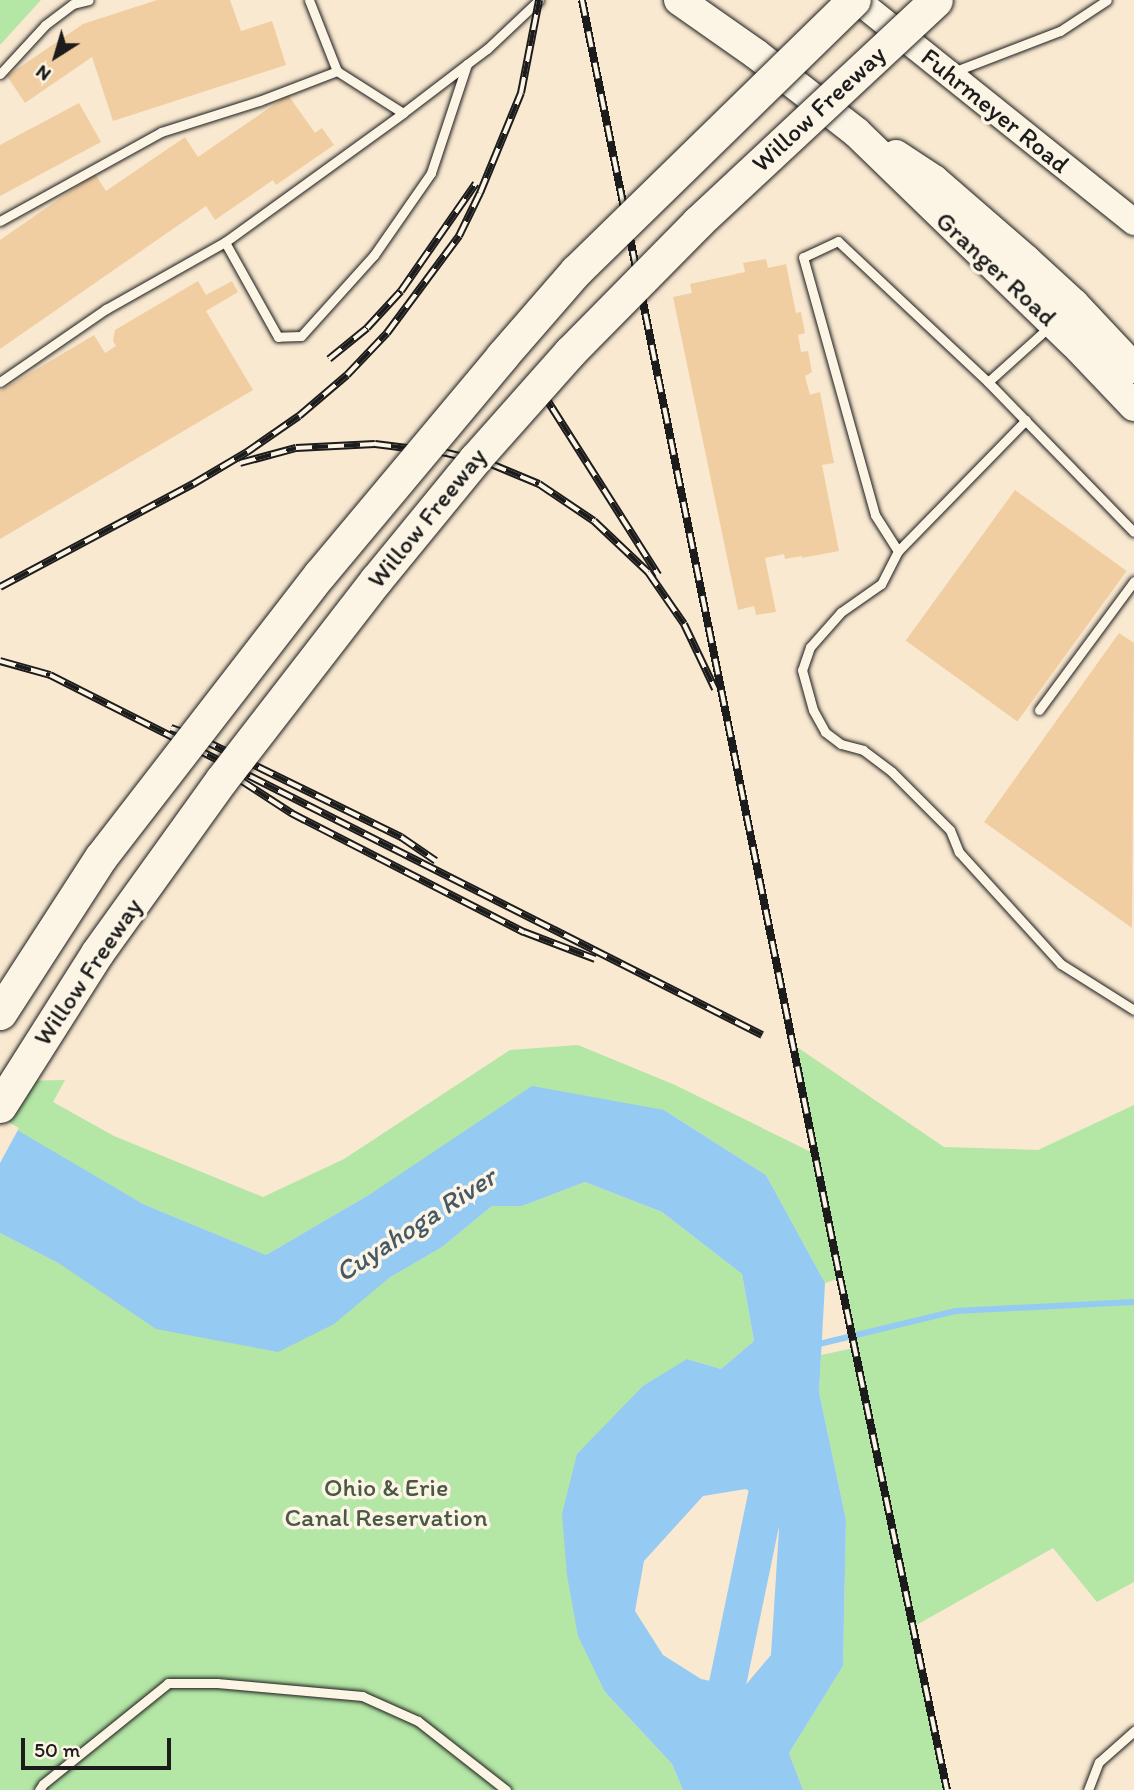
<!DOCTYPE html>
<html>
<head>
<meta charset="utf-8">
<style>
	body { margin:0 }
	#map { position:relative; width:1134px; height:1790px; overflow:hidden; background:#f9e9d1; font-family:Itim,sans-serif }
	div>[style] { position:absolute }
	.green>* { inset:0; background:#b4e6a6 }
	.water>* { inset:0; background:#95caf3 }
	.pier>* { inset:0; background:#f9e9d1 }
	.stream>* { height:6px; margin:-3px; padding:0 3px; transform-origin:3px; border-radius:3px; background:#95caf3 }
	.river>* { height:37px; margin:-18.5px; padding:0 18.5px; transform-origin:18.5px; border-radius:18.5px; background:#95caf3 }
	.building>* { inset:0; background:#f1cea2; transform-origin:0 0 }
	.roads { filter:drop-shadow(0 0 2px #1c1c1c) drop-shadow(0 0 2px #1c1c1c) }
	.lane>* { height:9px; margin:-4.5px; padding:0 4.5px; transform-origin:4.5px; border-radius:4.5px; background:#fcf5e5 }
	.secondary>* { height:26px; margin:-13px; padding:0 13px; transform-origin:13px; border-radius:13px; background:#fcf5e5 }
	.primary>* { height:30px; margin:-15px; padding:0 15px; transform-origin:15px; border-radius:15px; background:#fcf5e5 }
	.rail>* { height:8px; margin-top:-4px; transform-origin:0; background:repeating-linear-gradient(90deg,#fcf5e5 0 16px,#1c1c1c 0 32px); box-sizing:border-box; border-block:2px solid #1c1c1c }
	.bridges { filter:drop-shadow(0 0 2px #1c1c1c) drop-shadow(0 0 2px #1c1c1c) }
	.highway-bridge>* { height:33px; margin:-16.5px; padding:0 16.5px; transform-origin:16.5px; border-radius:16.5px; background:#fcf5e5 }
	span { translate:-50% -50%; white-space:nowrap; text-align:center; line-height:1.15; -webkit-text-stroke:7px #fcf5e5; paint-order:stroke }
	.street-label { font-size:26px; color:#1c1c1c }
	.park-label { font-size:26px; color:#4a5945 }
	.water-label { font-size:28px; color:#465967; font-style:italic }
	.north { position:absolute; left:21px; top:21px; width:70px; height:70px; -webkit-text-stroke:5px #fcf5e5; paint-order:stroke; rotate:217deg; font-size:19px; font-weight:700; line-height:28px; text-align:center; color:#1c1c1c }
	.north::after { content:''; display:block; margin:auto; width:24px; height:32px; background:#1c1c1c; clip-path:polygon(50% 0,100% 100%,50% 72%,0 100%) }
	.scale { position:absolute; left:21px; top:1738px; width:150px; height:32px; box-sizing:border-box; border:4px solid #1c1c1c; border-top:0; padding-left:9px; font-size:21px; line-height:24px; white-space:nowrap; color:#1c1c1c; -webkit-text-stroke:5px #fcf5e5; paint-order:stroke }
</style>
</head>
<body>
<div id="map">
	<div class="green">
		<div style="clip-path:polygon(0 0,41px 0,0 45px)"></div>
		<div style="clip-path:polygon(578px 1045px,675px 1085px,815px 1154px,794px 1045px,944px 1147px,1038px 1150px,1134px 1105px,1134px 1582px,1097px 1602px,1053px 1548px,913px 1627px,950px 1790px,803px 1790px,789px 1753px,843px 1666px,846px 1520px,819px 1392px,821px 1355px,854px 1348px,840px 1278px,825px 1283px,766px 1175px,664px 1110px,372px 1193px,266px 1255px,143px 1204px,31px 1140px,0 1193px,0 1072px,17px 1081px,65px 1080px,53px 1102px,114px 1136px,263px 1197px,344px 1159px,510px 1050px)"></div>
		<div style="clip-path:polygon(585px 1182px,662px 1212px,742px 1274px,754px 1341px,721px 1369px,687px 1359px,605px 1692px,672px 1764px,683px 1790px,0 1790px,0 1233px,60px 1264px,389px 1278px,442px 1247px,492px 1206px,522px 1206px)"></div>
	</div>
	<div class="water">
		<div style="clip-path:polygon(evenodd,532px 1086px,664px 1110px,766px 1175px,825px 1283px,819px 1392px,846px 1520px,843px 1666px,789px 1753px,803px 1790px,683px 1790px,672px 1764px,605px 1692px,578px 1636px,567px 1575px,562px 1514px,577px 1454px,643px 1386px,687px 1359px,721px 1369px,754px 1341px,742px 1274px,662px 1212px,585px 1182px,522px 1206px,492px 1206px,442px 1247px,389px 1278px,334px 1324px,278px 1352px,156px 1329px,60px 1264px,0 1233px,0 1120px,143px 1204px,266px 1255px,372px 1193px,532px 1086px,746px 1489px,769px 1505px,779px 1529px,771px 1655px,743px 1688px,701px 1679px,663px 1655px,635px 1611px,644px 1561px,703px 1496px,746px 1489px)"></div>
	</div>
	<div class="pier">
		<div style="clip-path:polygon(0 1117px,19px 1128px,0 1163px)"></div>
	</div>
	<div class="stream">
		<div style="left:815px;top:1345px;width:145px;rotate:-13.6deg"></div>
		<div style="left:956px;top:1311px;width:178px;rotate:-2.9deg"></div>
	</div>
	<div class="river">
		<div style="left:747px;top:1790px;width:74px;rotate:-112.4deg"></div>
		<div style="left:719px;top:1722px;width:276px;rotate:-78.3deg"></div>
	</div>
	<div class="building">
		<div style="clip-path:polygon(157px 0,230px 0,241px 31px,272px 21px,286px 65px,113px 121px,92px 57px,25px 103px,7px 76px,83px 24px)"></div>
		<div style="clip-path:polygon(288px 95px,315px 133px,322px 128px,334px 145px,276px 185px,273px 180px,215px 220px,206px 206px,0 349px,0 240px,95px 174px,106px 191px,185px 137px,198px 157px)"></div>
		<div style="clip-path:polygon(79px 103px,101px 142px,0 196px,0 145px)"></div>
		<div style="clip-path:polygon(766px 259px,768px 268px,786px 264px,796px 313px,801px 312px,805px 333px,798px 335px,801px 352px,808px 351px,812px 372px,805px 376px,810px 395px,820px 392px,834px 463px,822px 465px,839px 551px,802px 558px,802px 556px,785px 559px,784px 554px,765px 558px,776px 612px,756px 615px,754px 606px,738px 610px,673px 297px,692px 293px,690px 284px,745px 272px,743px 263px)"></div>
		<div style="clip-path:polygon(198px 281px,206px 295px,232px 281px,238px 292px,206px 311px,253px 390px,0 539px,0 391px,94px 335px,105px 353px,116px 346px,113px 341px,115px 330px)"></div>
		<div style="left:1015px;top:490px;width:138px;height:186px;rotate:36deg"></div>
		<div style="clip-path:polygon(1119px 633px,1134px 643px,1132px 928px,984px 822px)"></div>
	</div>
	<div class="roads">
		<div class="lane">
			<div style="left:309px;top:0;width:76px;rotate:68.5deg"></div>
			<div style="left:467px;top:64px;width:115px;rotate:108.3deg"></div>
			<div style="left:431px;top:173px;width:100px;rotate:124.8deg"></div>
			<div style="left:374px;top:255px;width:109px;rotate:132deg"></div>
			<div style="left:301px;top:336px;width:23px;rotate:178deg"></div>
			<div style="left:278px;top:337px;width:109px;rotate:-119.2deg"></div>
			<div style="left:225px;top:242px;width:220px;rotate:-35.9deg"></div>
			<div style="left:403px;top:113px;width:81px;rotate:-37.4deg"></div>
			<div style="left:467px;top:64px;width:25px;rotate:-37deg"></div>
			<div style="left:487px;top:49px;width:71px;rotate:-43.3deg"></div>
			<div style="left:953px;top:72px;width:115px;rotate:-21deg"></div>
			<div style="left:1060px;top:31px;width:56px;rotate:-33.4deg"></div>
			<div style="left:0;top:74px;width:67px;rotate:-47.4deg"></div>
			<div style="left:45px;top:25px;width:35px;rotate:-37deg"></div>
			<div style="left:73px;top:4px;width:16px;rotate:-14deg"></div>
			<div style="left:0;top:221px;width:184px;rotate:-28.9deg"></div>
			<div style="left:161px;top:132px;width:103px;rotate:-17.6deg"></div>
			<div style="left:259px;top:101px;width:84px;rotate:-21deg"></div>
			<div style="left:337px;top:71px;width:78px;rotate:32.5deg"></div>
			<div style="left:1049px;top:327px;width:82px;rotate:138deg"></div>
			<div style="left:988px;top:382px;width:209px;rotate:45.8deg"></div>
			<div style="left:0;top:382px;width:129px;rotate:-34.6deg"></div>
			<div style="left:106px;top:309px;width:137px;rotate:-29.4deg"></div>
			<div style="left:988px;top:382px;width:206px;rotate:-136.8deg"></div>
			<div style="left:838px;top:241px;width:38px;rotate:155deg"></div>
			<div style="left:803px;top:257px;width:268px;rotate:74.4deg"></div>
			<div style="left:875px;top:515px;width:43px;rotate:57.4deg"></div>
			<div style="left:898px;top:551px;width:183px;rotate:-45.7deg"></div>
			<div style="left:898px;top:551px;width:37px;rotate:117deg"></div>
			<div style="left:881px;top:584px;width:49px;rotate:145deg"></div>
			<div style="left:841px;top:612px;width:47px;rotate:131.5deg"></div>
			<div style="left:810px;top:647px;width:24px;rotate:109deg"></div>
			<div style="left:802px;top:670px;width:41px;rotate:74.6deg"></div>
			<div style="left:813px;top:710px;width:25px;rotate:61deg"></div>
			<div style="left:825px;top:732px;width:20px;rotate:37deg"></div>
			<div style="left:841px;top:744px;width:23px;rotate:15deg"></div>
			<div style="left:863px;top:750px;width:36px;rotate:37deg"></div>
			<div style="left:892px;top:772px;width:82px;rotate:45deg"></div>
			<div style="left:950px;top:830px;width:24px;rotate:68deg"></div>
			<div style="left:959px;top:852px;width:151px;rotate:47.7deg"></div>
			<div style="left:1061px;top:964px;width:86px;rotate:32.2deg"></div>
			<div style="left:1039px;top:710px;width:160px;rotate:-53.6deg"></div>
			<div style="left:39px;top:1790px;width:7px;rotate:-56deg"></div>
			<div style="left:43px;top:1784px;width:161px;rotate:-38.9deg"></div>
			<div style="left:168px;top:1683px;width:49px"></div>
			<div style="left:217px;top:1683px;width:146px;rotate:5.1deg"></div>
			<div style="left:362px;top:1696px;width:61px;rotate:24.1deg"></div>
			<div style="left:418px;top:1721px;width:112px;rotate:38.1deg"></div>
			<div style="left:1088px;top:1790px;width:30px;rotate:-69deg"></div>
			<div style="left:1099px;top:1762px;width:47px;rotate:-41.5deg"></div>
		</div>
		<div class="secondary">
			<div style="left:857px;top:0;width:355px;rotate:38.7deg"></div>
		</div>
		<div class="primary">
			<div style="left:679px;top:0;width:94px;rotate:35deg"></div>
			<div style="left:756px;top:54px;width:127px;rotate:38deg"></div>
			<div style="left:856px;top:132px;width:303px;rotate:44.1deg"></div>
			<div style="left:1074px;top:343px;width:87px;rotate:46.4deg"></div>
			<div style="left:896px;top:155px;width:45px;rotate:33.3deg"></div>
			<div style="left:934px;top:180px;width:121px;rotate:41deg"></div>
			<div style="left:1025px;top:259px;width:67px;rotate:42.6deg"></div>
			<div style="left:1074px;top:304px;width:88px;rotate:46.8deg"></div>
		</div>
	</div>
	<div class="rail">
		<div style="left:582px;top:0;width:1304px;rotate:78.59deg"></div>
		<div style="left:840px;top:1278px;width:523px;rotate:78.2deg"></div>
		<div style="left:329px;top:359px;width:49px;rotate:-39.2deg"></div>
		<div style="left:367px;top:328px;width:50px;rotate:-47.4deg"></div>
		<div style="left:401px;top:291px;width:131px;rotate:-55.2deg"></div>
		<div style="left:535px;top:381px;width:230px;rotate:57.6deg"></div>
		<div style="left:240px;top:463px;width:58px;rotate:-15deg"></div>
		<div style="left:296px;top:448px;width:79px;rotate:-2.9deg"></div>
		<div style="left:375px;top:444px;width:73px;rotate:7.1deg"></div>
		<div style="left:447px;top:453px;width:45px;rotate:14deg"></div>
		<div style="left:491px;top:464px;width:52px;rotate:22.6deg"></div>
		<div style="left:539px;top:484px;width:66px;rotate:33.9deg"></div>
		<div style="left:594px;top:521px;width:74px;rotate:43.4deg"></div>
		<div style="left:648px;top:572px;width:63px;rotate:55.3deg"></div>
		<div style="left:684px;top:624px;width:72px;rotate:64.5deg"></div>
		<div style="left:0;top:587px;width:219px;rotate:-28.1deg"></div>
		<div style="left:193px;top:484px;width:63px;rotate:-30.7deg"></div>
		<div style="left:247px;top:452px;width:63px;rotate:-34.7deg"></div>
		<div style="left:299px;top:416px;width:63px;rotate:-40.5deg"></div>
		<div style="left:347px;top:375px;width:58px;rotate:-46.4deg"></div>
		<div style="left:387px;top:333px;width:121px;rotate:-53.4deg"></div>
		<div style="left:459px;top:236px;width:48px;rotate:-64deg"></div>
		<div style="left:480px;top:193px;width:108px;rotate:-67.7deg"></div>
		<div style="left:521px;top:93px;width:95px;rotate:-79deg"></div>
		<div style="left:0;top:661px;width:52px;rotate:15.6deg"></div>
		<div style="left:50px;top:675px;width:798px;rotate:26.82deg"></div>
		<div style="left:171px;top:728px;width:32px;rotate:20deg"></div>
		<div style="left:201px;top:739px;width:223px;rotate:26.1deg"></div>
		<div style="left:401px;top:837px;width:42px;rotate:34.4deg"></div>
		<div style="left:242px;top:781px;width:59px;rotate:33.1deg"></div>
		<div style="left:291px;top:813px;width:262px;rotate:27.1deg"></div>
		<div style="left:524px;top:932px;width:76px;rotate:20.8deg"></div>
	</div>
	<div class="bridges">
		<div class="highway-bridge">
			<div style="left:0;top:1013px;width:186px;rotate:-57.1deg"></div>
			<div style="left:101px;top:857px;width:358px;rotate:-52.3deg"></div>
			<div style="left:320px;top:574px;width:284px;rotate:-50.1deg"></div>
			<div style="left:502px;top:356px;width:113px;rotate:-49deg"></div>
			<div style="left:576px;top:271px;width:388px;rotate:-44.3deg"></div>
			<div style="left:0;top:1106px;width:181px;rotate:-57.6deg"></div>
			<div style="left:97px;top:953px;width:214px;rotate:-54.3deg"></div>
			<div style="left:222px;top:779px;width:252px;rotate:-52.3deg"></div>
			<div style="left:376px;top:580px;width:156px;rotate:-50.7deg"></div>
			<div style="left:475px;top:459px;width:143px;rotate:-48.4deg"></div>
			<div style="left:570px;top:352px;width:182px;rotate:-45.4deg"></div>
			<div style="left:698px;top:222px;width:325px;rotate:-43deg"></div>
		</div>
	</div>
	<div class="street-label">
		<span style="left:819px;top:109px;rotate:-43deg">Willow Freeway</span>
		<span style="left:995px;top:111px;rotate:39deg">Fuhrmeyer Road</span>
		<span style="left:996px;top:269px;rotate:43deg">Granger Road</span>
		<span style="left:427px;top:518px;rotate:-51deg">Willow Freeway</span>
		<span style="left:88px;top:972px;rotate:-56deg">Willow Freeway</span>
	</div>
	<div class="park-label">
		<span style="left:386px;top:1503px">Ohio &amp; Erie<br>Canal Reservation</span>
	</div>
	<div class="water-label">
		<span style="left:415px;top:1224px;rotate:-33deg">Cuyahoga River</span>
	</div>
	<div class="north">N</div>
	<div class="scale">50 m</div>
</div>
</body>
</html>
